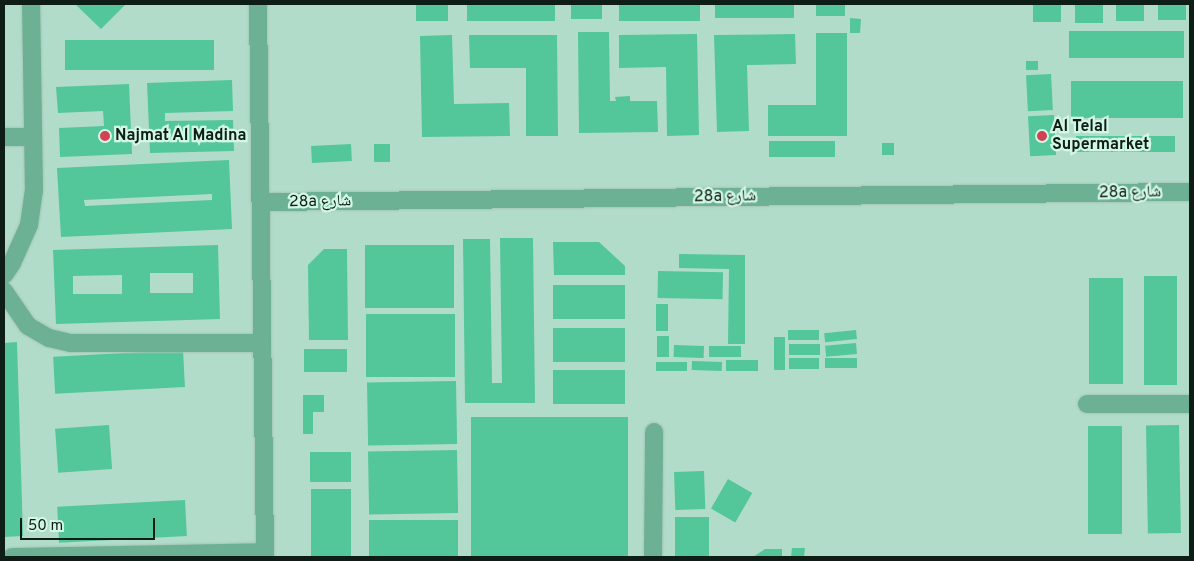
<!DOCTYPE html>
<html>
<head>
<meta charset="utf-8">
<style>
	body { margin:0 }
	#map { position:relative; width:1194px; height:561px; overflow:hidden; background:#c5e9d8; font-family:Overpass,"Noto Naskh Arabic",sans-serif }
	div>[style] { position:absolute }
	.built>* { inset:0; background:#b1dcc9; transform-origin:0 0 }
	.building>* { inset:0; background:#53c69a; transform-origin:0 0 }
	.roads { filter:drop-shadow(0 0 1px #a4c4b5) drop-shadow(0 0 1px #a4c4b5) }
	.minor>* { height:18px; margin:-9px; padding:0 9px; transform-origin:9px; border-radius:9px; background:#6cb193 }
	.dots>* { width:14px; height:14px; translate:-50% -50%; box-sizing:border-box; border:2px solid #d2f7e5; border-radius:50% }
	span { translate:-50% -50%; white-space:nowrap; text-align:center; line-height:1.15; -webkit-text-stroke:4.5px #d2f7e5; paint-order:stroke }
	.poi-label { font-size:16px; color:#0f1d17; font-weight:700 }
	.left { translate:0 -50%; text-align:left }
	.street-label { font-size:16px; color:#0f1d17 }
	.frame { position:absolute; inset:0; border:5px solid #0f1d17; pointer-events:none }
	.scale { position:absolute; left:20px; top:518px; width:135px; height:22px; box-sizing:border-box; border:2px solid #0f1d17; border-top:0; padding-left:6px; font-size:15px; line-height:18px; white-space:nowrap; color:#0f1d17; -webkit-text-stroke:4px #d2f7e5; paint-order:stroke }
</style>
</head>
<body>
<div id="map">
	<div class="built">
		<div style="left:4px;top:4px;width:1186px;height:553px"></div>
	</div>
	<div class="building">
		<div style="clip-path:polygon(75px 4px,126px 4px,101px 29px)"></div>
		<div style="left:416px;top:4px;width:32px;height:17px"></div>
		<div style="left:467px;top:4px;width:88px;height:17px"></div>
		<div style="left:571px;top:4px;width:31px;height:15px"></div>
		<div style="left:619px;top:4px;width:81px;height:17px"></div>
		<div style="left:715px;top:4px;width:79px;height:14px"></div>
		<div style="left:816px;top:4px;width:29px;height:12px"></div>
		<div style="left:1033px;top:4px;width:28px;height:18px"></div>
		<div style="left:1075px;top:4px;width:28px;height:19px"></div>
		<div style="left:1116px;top:4px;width:28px;height:17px"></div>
		<div style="left:1158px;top:4px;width:28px;height:16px"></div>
		<div style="clip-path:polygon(850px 18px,861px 19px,860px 33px,850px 33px)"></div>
		<div style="left:1184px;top:31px;width:27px;height:115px;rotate:90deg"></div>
		<div style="clip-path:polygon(578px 32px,609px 32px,610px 101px,616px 101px,615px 97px,630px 96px,630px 101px,657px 101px,658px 132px,579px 133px)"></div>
		<div style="clip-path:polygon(816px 33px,847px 33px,847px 136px,768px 136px,768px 105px,816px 105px)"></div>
		<div style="clip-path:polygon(697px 34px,699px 135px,667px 136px,666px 67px,619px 68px,619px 35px)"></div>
		<div style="clip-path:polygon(795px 34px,796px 64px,747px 65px,749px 131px,717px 132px,714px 35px)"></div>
		<div style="clip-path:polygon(452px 35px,454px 104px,509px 103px,510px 136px,422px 137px,420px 36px)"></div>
		<div style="clip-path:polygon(469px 35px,557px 35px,558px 136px,526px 136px,526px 68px,470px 68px)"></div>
		<div style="left:65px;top:40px;width:149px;height:30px"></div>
		<div style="left:1026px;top:61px;width:12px;height:9px"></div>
		<div style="left:1051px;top:74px;width:36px;height:25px;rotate:87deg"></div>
		<div style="clip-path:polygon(232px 80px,233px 111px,165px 113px,165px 121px,233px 120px,234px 151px,150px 153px,147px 83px)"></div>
		<div style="left:1183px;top:81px;width:37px;height:112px;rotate:90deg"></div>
		<div style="clip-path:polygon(129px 84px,132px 154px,60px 157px,59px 128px,104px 126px,103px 111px,58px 113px,56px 87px)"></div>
		<div style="left:1054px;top:115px;width:40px;height:26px;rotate:87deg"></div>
		<div style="left:1175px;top:136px;width:16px;height:99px;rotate:90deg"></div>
		<div style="left:769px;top:141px;width:66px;height:16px"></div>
		<div style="left:882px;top:143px;width:12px;height:12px"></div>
		<div style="left:351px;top:144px;width:17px;height:40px;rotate:87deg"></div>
		<div style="left:374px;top:144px;width:16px;height:18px"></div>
		<div style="clip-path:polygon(evenodd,229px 160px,232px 229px,61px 237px,57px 168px,229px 160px,212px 194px,212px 200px,85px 206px,84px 200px,212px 194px)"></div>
		<div style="clip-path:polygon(500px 238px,533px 238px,535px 403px,465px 403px,463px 239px,490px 239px,492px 383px,502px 383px)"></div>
		<div style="clip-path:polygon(553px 242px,599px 242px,625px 266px,625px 275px,554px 275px)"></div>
		<div style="clip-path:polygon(evenodd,218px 245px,220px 319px,56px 324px,53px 250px,218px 245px,150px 273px,193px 273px,193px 293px,150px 293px,150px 273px,218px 245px,122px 275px,122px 294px,73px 294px,73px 276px,122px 275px)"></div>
		<div style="left:365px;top:245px;width:89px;height:63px"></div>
		<div style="clip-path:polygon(324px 249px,347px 249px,348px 340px,309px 340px,308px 265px)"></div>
		<div style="clip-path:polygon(679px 254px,745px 255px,745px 344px,728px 344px,729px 269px,679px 268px)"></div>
		<div style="left:658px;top:271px;width:65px;height:27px;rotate:1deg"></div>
		<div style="left:1144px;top:276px;width:33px;height:109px"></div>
		<div style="left:1089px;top:278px;width:34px;height:106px"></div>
		<div style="left:553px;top:285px;width:72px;height:34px"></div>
		<div style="left:656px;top:304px;width:12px;height:27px"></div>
		<div style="left:366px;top:314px;width:89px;height:63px"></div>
		<div style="left:553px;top:328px;width:72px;height:34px"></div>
		<div style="left:819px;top:330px;width:10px;height:31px;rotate:90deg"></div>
		<div style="left:856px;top:330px;width:9px;height:32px;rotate:84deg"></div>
		<div style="left:657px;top:336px;width:12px;height:21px"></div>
		<div style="left:774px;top:337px;width:11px;height:33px"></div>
		<div style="clip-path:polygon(17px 342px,23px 536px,4px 537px,4px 343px)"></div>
		<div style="left:856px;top:343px;width:11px;height:31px;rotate:85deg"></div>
		<div style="left:820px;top:344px;width:11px;height:31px;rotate:90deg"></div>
		<div style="left:674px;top:345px;width:30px;height:12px;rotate:2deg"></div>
		<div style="left:741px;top:346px;width:11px;height:32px;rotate:90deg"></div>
		<div style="left:304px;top:349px;width:43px;height:23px"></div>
		<div style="left:183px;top:350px;width:37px;height:130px;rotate:87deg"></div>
		<div style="left:819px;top:358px;width:11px;height:30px;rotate:90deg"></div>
		<div style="left:857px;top:358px;width:10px;height:32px;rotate:90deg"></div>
		<div style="left:726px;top:360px;width:32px;height:11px"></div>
		<div style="left:692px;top:361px;width:30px;height:9px;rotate:2deg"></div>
		<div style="left:656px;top:362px;width:31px;height:9px"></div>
		<div style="left:625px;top:370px;width:34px;height:72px;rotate:90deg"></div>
		<div style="left:456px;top:381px;width:63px;height:89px;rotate:89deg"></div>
		<div style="clip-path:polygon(303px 395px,324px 395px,324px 412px,313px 412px,313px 434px,303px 434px)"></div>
		<div style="left:471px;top:417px;width:157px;height:140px"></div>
		<div style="left:109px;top:425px;width:44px;height:54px;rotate:86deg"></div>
		<div style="left:1179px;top:425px;width:108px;height:33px;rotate:89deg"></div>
		<div style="left:1088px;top:426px;width:34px;height:108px"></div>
		<div style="left:457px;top:450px;width:63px;height:89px;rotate:89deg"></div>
		<div style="left:310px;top:452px;width:41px;height:30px"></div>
		<div style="left:704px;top:471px;width:38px;height:30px;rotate:88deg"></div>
		<div style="left:728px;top:479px;width:28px;height:34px;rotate:30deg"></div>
		<div style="left:311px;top:489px;width:40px;height:68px"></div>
		<div style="left:185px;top:500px;width:36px;height:128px;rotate:87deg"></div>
		<div style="left:675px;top:517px;width:34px;height:40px"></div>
		<div style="left:458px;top:520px;width:37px;height:89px;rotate:90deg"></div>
		<div style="clip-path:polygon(792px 548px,805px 548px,804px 557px,791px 557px)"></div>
		<div style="clip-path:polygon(765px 549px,782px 549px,782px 557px,753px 557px)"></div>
	</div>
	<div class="roads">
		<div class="minor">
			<div style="left:258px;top:4px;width:553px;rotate:89.27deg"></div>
			<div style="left:4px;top:137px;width:29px"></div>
			<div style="left:261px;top:202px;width:929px;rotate:-0.62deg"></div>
			<div style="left:4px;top:275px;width:14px;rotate:-56deg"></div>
			<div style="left:12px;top:263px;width:42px;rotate:-65.9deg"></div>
			<div style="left:29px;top:225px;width:34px;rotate:-82deg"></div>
			<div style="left:34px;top:191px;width:187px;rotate:-90.9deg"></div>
			<div style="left:4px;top:291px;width:42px;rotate:55.6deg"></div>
			<div style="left:28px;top:326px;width:24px;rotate:30deg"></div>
			<div style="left:49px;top:338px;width:22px;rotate:13deg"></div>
			<div style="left:70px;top:343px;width:192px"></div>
			<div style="left:1087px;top:404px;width:103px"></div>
			<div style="left:12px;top:557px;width:253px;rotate:-1.1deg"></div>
			<div style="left:653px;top:557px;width:125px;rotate:-89.5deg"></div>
		</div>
	</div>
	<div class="dots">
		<div style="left:105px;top:136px;background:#d24255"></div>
		<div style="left:1042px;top:136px;background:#d24255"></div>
	</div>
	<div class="poi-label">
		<span class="left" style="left:1052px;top:136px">Al Telal<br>Supermarket</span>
		<span class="left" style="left:115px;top:136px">Najmat Al Madina</span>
	</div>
	<div class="street-label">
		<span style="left:1130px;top:193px;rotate:-1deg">28a شارع</span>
		<span style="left:725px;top:197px;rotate:-1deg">28a شارع</span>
		<span style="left:320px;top:202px;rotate:-1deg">28a شارع</span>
	</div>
	<div class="frame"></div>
	<div class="scale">50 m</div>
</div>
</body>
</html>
